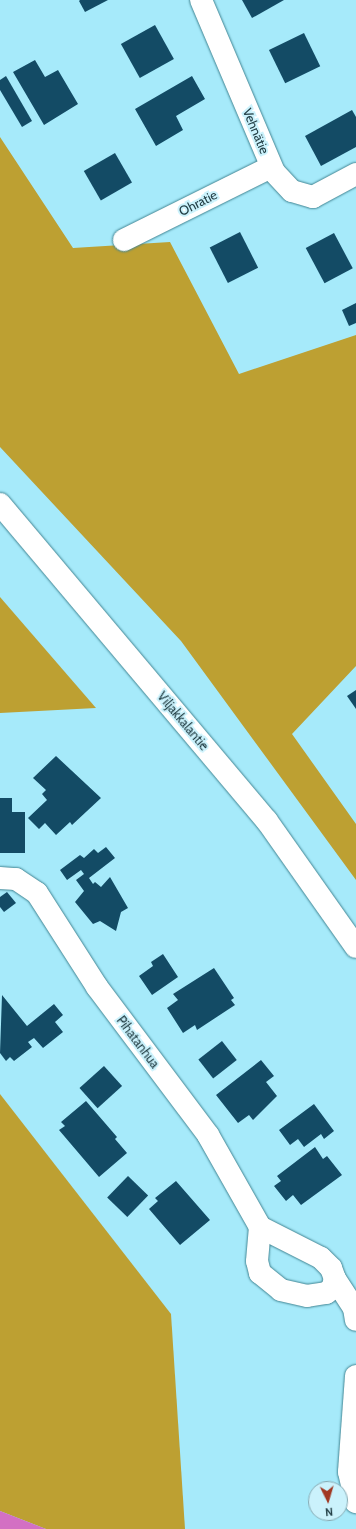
<!DOCTYPE html>
<html>
<head>
<meta charset="utf-8">
<style>
	body { margin:0 }
	#map { position:relative; width:356px; height:1529px; overflow:hidden; background:#a6eafa; font-family:Cabin,sans-serif }
	div>[style] { position:absolute }
	.forest>* { inset:0; background:#bda032 }
	.water>* { inset:0; background:#d370c3 }
	.building>* { inset:0; background:#134b65; transform-origin:0 0 }
	.roads { filter:drop-shadow(0 0 1px #428593) drop-shadow(0 0 1px #428593) }
	.minor>* { height:22px; margin:-11px; padding:0 11px; transform-origin:11px; border-radius:11px; background:#fff }
	.major>* { height:22px; margin:-11px; padding:0 11px; transform-origin:11px; border-radius:11px; background:#fff }
	span { translate:-50% -50%; white-space:nowrap; text-align:center; line-height:1.15; -webkit-text-stroke:4px #cbf2fc; paint-order:stroke }
	.street-label { font-size:13px; color:#223e45 }
	.north { position:absolute; left:308px; top:1481px; width:40px; height:40px; box-sizing:border-box; background:#cbf2fc; border:1px solid #87aab3; border-radius:50%; rotate:175deg; font-size:11px; font-weight:700; line-height:16px; text-align:center; color:#223e45 }
	.north::after { content:''; display:block; margin:auto; width:14px; height:18px; background:#a13822; clip-path:polygon(50% 0,100% 100%,50% 72%,0 100%) }
</style>
</head>
<body>
<div id="map">
	<div class="forest">
		<div style="clip-path:polygon(0 137px,73px 248px,170px 242px,239px 374px,356px 335px,356px 666px,292px 734px,356px 824px,356px 880px,181px 641px,0 447px)"></div>
		<div style="clip-path:polygon(0 597px,96px 708px,0 713px)"></div>
		<div style="clip-path:polygon(0 1094px,171px 1314px,185px 1529px,46px 1529px,0 1511px)"></div>
	</div>
	<div class="water">
		<div style="clip-path:polygon(0 1511px,46px 1529px,0 1529px)"></div>
	</div>
	<div class="building">
		<div style="clip-path:polygon(108px 0,85px 12px,79px 1px,80px 0)"></div>
		<div style="clip-path:polygon(242px 0,284px 0,252px 18px)"></div>
		<div style="left:155px;top:25px;width:39px;height:39px;rotate:61deg"></div>
		<div style="left:304px;top:33px;width:37px;height:39px;rotate:64deg"></div>
		<div style="clip-path:polygon(35px 60px,45px 77px,58px 70px,78px 104px,44px 125px,13px 72px)"></div>
		<div style="clip-path:polygon(6px 76px,32px 121px,22px 127px,0 90px,0 80px)"></div>
		<div style="clip-path:polygon(192px 76px,205px 99px,176px 116px,183px 130px,156px 146px,135px 109px)"></div>
		<div style="clip-path:polygon(352px 110px,356px 117px,356px 147px,321px 166px,305px 136px)"></div>
		<div style="left:115px;top:153px;width:34px;height:36px;rotate:60deg"></div>
		<div style="left:240px;top:232px;width:40px;height:34px;rotate:63deg"></div>
		<div style="left:334px;top:233px;width:40px;height:32px;rotate:62deg"></div>
		<div style="clip-path:polygon(356px 303px,356px 323px,349px 326px,342px 310px)"></div>
		<div style="clip-path:polygon(356px 690px,356px 709px,347px 696px)"></div>
		<div style="clip-path:polygon(56px 756px,101px 798px,72px 825px,70px 822px,56px 835px,45px 823px,39px 829px,28px 818px,47px 800px,42px 794px,46px 790px,33px 778px)"></div>
		<div style="clip-path:polygon(0 798px,12px 798px,12px 812px,25px 812px,25px 853px,0 853px)"></div>
		<div style="clip-path:polygon(106px 847px,115px 858px,89px 878px,93px 884px,95px 882px,101px 887px,110px 877px,128px 908px,121px 912px,116px 931px,100px 921px,93px 924px,75px 902px,84px 891px,76px 880px,84px 874px,81px 870px,67px 880px,60px 870px,80px 855px,84px 858px,94px 849px,98px 853px)"></div>
		<div style="clip-path:polygon(7px 892px,16px 903px,4px 912px,0 907px,0 897px)"></div>
		<div style="clip-path:polygon(163px 954px,178px 977px,152px 995px,139px 976px,153px 966px,151px 962px)"></div>
		<div style="clip-path:polygon(214px 968px,234px 998px,231px 1000px,235px 1005px,197px 1030px,195px 1025px,183px 1033px,167px 1008px,178px 1000px,173px 994px)"></div>
		<div style="clip-path:polygon(2px 995px,27px 1026px,54px 1004px,63px 1015px,55px 1022px,63px 1032px,43px 1048px,34px 1038px,28px 1042px,32px 1047px,14px 1061px,10px 1057px,6px 1061px,0 1053px)"></div>
		<div style="left:222px;top:1041px;width:24px;height:30px;rotate:52deg"></div>
		<div style="clip-path:polygon(261px 1060px,274px 1076px,266px 1082px,277px 1096px,253px 1120px,249px 1115px,238px 1123px,216px 1095px)"></div>
		<div style="left:104px;top:1066px;width:27px;height:33px;rotate:48deg"></div>
		<div style="clip-path:polygon(86px 1101px,117px 1137px,115px 1139px,127px 1153px,99px 1177px,59px 1130px,65px 1126px,61px 1122px)"></div>
		<div style="clip-path:polygon(314px 1104px,334px 1131px,324px 1139px,321px 1134px,304px 1147px,298px 1139px,290px 1145px,279px 1130px)"></div>
		<div style="clip-path:polygon(315px 1147px,323px 1159px,327px 1156px,342px 1175px,301px 1205px,293px 1195px,286px 1201px,274px 1186px,281px 1181px,277px 1176px)"></div>
		<div style="left:128px;top:1176px;width:28px;height:30px;rotate:44deg"></div>
		<div style="clip-path:polygon(176px 1181px,210px 1220px,180px 1245px,149px 1209px,158px 1201px,155px 1198px)"></div>
	</div>
	<div class="roads">
		<div class="minor">
			<div style="left:201px;top:0;width:187px;rotate:67deg"></div>
			<div style="left:274px;top:172px;width:26px;rotate:47deg"></div>
			<div style="left:292px;top:191px;width:22px;rotate:16deg"></div>
			<div style="left:313px;top:197px;width:49px;rotate:-28.1deg"></div>
			<div style="left:124px;top:240px;width:164px;rotate:-26.4deg"></div>
			<div style="left:0;top:878px;width:16px;rotate:4deg"></div>
			<div style="left:16px;top:879px;width:25px;rotate:34deg"></div>
			<div style="left:37px;top:893px;width:112px;rotate:57.4deg"></div>
			<div style="left:97px;top:987px;width:185px;rotate:53.1deg"></div>
			<div style="left:208px;top:1135px;width:106px;rotate:60.5deg"></div>
			<div style="left:260px;top:1227px;width:68px;rotate:26.9deg"></div>
			<div style="left:321px;top:1258px;width:14px;rotate:45deg"></div>
			<div style="left:331px;top:1268px;width:12px;rotate:70deg"></div>
			<div style="left:335px;top:1279px;width:10px;rotate:107deg"></div>
			<div style="left:332px;top:1289px;width:7px;rotate:146deg"></div>
			<div style="left:326px;top:1293px;width:19px;rotate:171deg"></div>
			<div style="left:307px;top:1296px;width:27px;rotate:-167deg"></div>
			<div style="left:281px;top:1290px;width:27px;rotate:-141deg"></div>
			<div style="left:260px;top:1273px;width:12px;rotate:-104deg"></div>
			<div style="left:257px;top:1261px;width:34px;rotate:-85deg"></div>
			<div style="left:335px;top:1279px;width:35px;rotate:57deg"></div>
			<div style="left:354px;top:1308px;width:12px;rotate:81deg"></div>
			<div style="left:356px;top:1376px;width:96px;rotate:94.2deg"></div>
			<div style="left:349px;top:1472px;width:31px;rotate:77deg"></div>
		</div>
		<div class="major">
			<div style="left:0;top:504px;width:414px;rotate:49.9deg"></div>
			<div style="left:267px;top:821px;width:154px;rotate:54.8deg"></div>
		</div>
	</div>
	<div class="street-label">
		<span style="left:256px;top:131px;rotate:67deg">Vehnätie</span>
		<span style="left:198px;top:203px;rotate:-27deg">Ohratie</span>
		<span style="left:183px;top:721px;rotate:50deg">Viljakkalantie</span>
		<span style="left:138px;top:1042px;rotate:53deg">Pihatanhua</span>
	</div>
	<div class="north">N</div>
</div>
</body>
</html>
